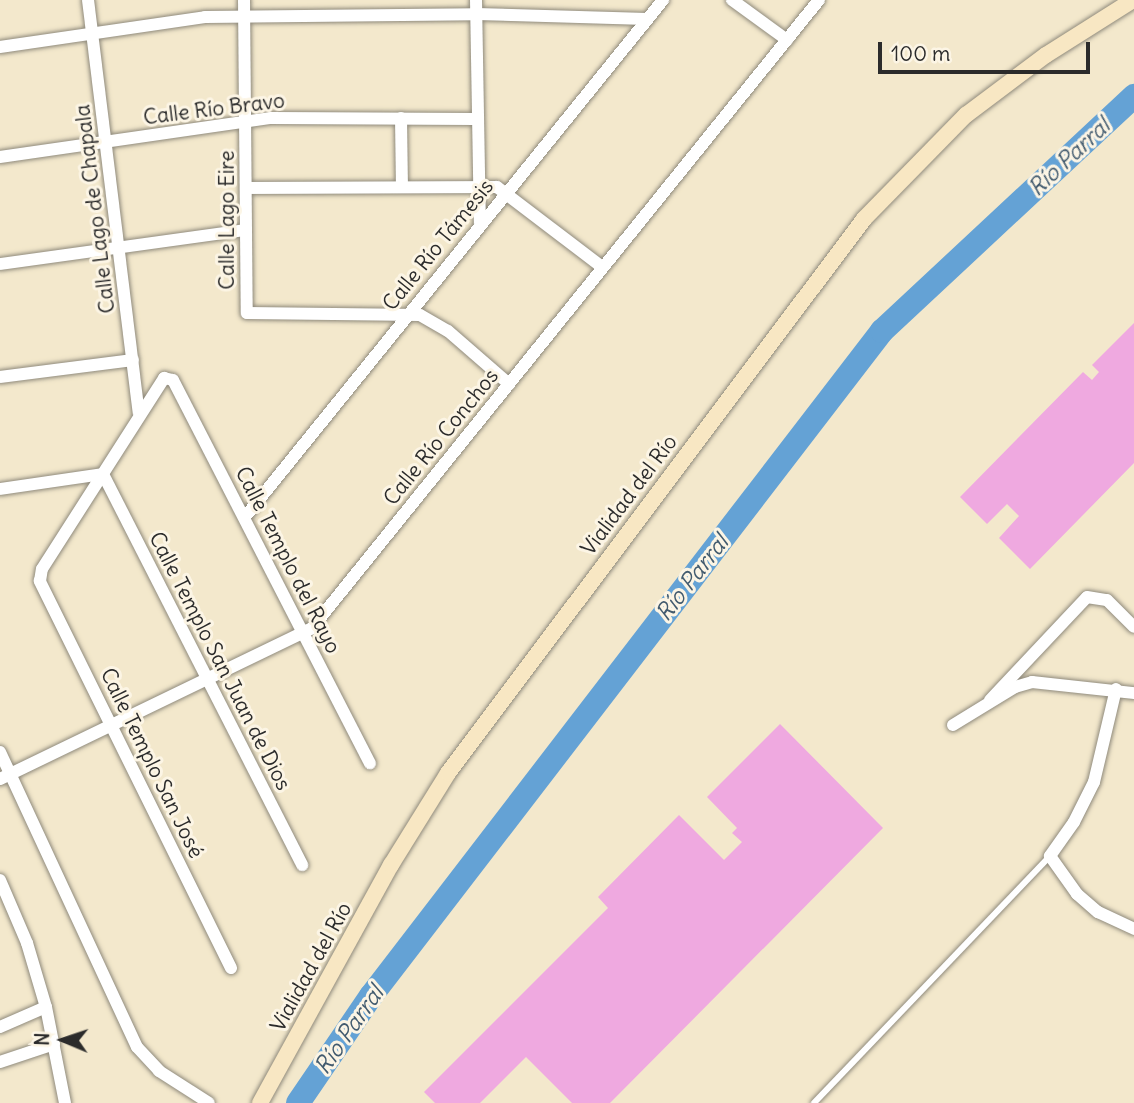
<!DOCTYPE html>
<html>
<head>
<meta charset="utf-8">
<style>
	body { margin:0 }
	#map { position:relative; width:1134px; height:1103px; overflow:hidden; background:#f3e8cc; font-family:Delius,sans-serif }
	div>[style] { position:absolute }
	.river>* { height:24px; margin:-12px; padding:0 12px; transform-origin:12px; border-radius:12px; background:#64a2d5 }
	.building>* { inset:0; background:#efa9e0 }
	.roads { filter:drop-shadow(0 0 2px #8f8a7c) drop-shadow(0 0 2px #8f8a7c) }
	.lane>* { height:6px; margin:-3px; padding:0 3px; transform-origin:3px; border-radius:3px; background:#fff }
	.street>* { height:12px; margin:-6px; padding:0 6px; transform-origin:6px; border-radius:6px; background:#fff }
	.secondary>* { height:16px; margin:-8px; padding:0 8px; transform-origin:8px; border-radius:8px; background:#f8e7c3 }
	span { translate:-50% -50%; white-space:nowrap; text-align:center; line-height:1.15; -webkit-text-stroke:6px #fcf5e5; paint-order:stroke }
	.street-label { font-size:21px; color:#2b2b2b }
	.water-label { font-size:23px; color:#425b6f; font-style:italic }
	.north { position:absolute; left:28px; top:1005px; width:70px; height:70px; -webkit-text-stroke:5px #fcf5e5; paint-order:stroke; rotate:272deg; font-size:19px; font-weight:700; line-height:28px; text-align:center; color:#2b2b2b }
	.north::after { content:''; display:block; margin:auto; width:24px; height:32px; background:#2b2b2b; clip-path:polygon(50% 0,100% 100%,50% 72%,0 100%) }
	.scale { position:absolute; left:878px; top:42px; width:212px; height:32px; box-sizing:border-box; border:4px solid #2b2b2b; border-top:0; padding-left:9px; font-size:21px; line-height:24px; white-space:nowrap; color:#2b2b2b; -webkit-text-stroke:5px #fcf5e5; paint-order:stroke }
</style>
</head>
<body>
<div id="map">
	<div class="river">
		<div style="left:298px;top:1103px;width:130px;rotate:-55.7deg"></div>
		<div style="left:371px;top:996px;width:839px;rotate:-52.46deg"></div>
		<div style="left:882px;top:331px;width:345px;rotate:-43deg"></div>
	</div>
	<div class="building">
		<div style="clip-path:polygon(1134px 323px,1134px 463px,1030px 569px,999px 538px,1019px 516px,1007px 504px,987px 524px,960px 497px,1083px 372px,1092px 380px,1099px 372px,1092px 365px)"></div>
		<div style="clip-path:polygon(780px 724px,883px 828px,610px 1103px,572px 1103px,526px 1057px,480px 1103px,435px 1103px,424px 1092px,608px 908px,598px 897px,679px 815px,724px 860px,742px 842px,732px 833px,737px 828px,707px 797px)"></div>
	</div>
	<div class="roads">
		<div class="lane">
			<div style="left:814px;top:1103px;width:342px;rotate:-46.3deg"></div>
		</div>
		<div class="street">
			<div style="left:88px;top:0;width:416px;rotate:83deg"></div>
			<div style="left:244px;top:0;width:313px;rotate:89.5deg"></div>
			<div style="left:247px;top:313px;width:173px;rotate:0.7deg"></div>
			<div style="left:420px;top:315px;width:32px;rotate:30deg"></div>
			<div style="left:448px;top:331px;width:81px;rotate:41deg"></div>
			<div style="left:476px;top:0;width:223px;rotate:89deg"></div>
			<div style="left:732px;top:0;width:68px;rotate:36deg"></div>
			<div style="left:0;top:47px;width:207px;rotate:-8.3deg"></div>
			<div style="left:205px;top:17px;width:271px;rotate:-0.6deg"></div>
			<div style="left:476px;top:14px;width:171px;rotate:1.7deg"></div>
			<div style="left:401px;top:118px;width:68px;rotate:89.2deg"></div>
			<div style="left:0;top:157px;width:274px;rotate:-8.2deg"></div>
			<div style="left:271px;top:118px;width:205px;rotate:0.3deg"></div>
			<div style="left:246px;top:188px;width:251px;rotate:-0.2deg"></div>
			<div style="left:497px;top:187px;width:132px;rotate:37.3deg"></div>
			<div style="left:0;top:264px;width:248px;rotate:-7.9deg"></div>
			<div style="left:0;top:377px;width:134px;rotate:-7.3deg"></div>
			<div style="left:0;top:489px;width:104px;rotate:-8.3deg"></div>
			<div style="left:103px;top:474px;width:439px;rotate:63deg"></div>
			<div style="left:245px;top:517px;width:665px;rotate:-51.04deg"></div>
			<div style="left:1116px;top:689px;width:96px;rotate:103.3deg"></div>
			<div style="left:1094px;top:782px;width:45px;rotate:116.6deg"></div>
			<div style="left:1074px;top:822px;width:42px;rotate:125.2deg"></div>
			<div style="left:1050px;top:856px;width:47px;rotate:54.6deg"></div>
			<div style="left:1077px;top:894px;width:28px;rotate:41deg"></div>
			<div style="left:1098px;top:912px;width:40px;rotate:25deg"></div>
			<div style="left:990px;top:700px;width:141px;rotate:-46.7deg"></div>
			<div style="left:1087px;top:597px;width:20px;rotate:9deg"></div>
			<div style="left:1107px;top:600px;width:38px;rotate:45deg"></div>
			<div style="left:953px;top:725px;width:73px;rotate:-31.5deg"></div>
			<div style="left:1015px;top:687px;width:18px;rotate:-16deg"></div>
			<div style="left:1032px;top:682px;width:103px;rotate:6.2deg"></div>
			<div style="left:0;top:752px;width:325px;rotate:65.1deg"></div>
			<div style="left:137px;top:1047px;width:33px;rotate:47deg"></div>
			<div style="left:159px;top:1071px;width:59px;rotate:32.6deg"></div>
			<div style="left:0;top:779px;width:347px;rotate:-25.8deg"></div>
			<div style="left:312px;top:628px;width:807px;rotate:-51.09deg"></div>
			<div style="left:0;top:880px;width:69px;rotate:66.8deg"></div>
			<div style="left:27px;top:943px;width:67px;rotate:73.5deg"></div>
			<div style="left:46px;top:1007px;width:98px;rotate:78.8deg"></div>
			<div style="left:231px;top:968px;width:432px;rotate:-116.3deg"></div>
			<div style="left:40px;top:581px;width:12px;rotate:-81deg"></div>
			<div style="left:42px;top:569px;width:227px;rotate:-57.4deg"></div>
			<div style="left:164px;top:378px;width:9px;rotate:13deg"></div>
			<div style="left:173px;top:380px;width:431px;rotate:62.8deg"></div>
			<div style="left:0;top:1027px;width:50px;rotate:-23.5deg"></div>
			<div style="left:0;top:1062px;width:57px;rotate:-18.4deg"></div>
		</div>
		<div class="secondary">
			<div style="left:260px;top:1103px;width:272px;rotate:-61.2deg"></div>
			<div style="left:391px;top:865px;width:108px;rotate:-58.2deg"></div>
			<div style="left:448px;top:773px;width:693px;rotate:-53.1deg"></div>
			<div style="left:864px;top:219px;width:146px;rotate:-45.6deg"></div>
			<div style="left:966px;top:115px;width:100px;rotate:-36.9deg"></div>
			<div style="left:1046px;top:55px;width:103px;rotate:-32.3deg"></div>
		</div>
	</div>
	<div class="street-label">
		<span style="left:214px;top:109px;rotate:-7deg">Calle Río Bravo</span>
		<span style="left:95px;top:209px;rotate:-97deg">Calle Lago de Chapala</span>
		<span style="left:227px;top:220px;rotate:-90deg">Calle Lago Eire</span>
		<span style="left:438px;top:245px;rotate:-51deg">Calle Río Támesis</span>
		<span style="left:441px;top:437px;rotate:-51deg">Calle Río Conchos</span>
		<span style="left:629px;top:495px;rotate:-53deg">Vialidad del Río</span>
		<span style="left:288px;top:560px;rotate:63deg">Calle Templo del Rayo</span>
		<span style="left:220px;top:661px;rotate:63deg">Calle Templo San Juan de Dios</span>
		<span style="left:152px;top:763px;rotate:64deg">Calle Templo San José</span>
		<span style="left:311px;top:967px;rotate:-61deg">Vialidad del Río</span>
	</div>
	<div class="water-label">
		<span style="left:1069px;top:157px;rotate:-43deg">Río Parral</span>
		<span style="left:692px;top:578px;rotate:-52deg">Río Parral</span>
		<span style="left:349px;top:1030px;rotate:-55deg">Río Parral</span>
	</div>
	<div class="north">N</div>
	<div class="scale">100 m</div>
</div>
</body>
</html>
